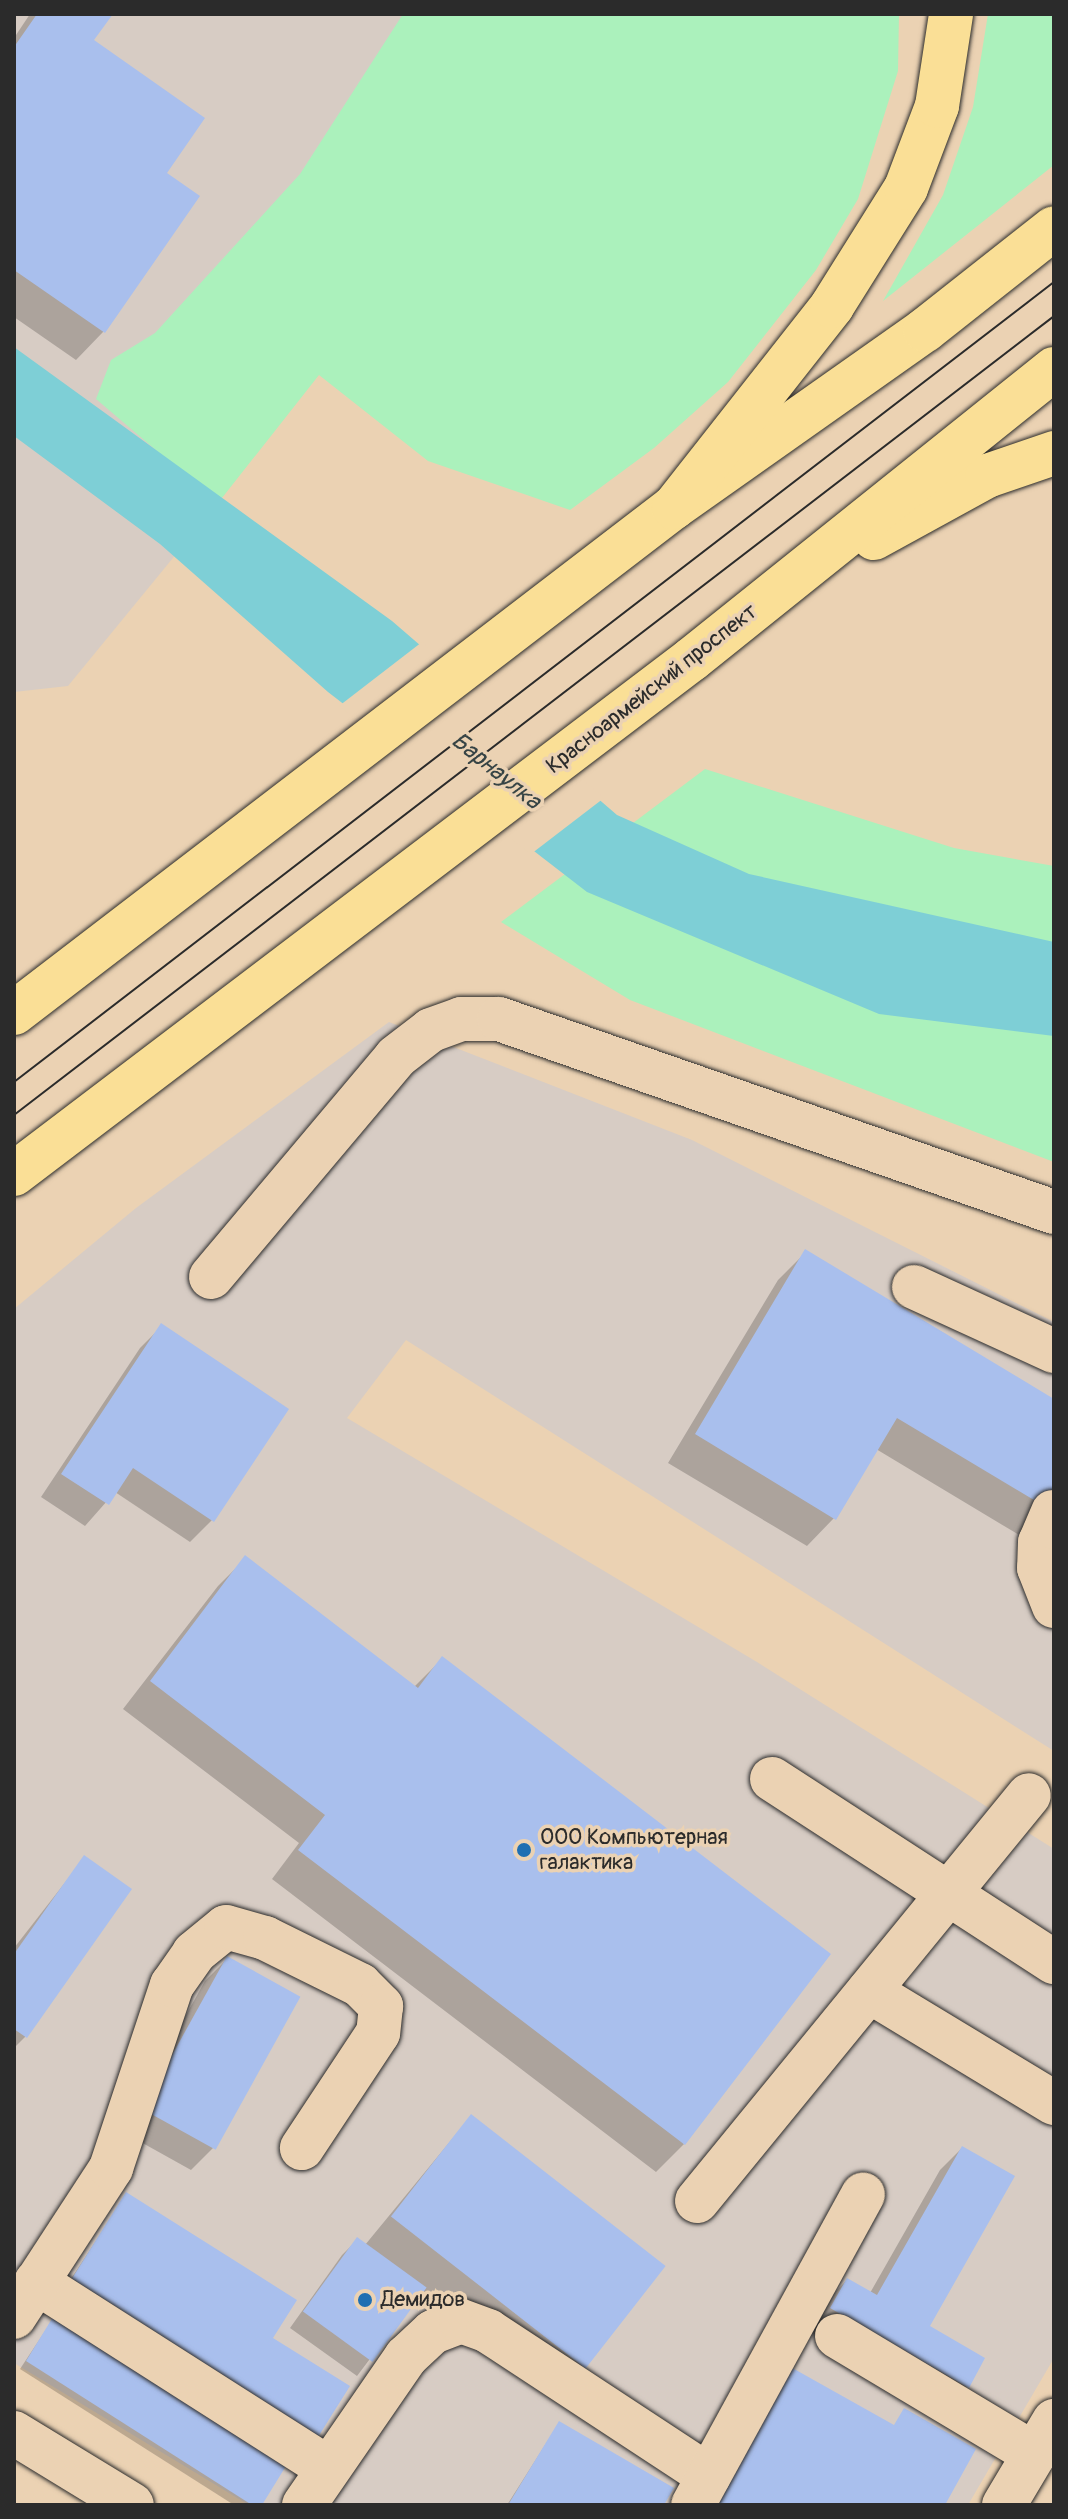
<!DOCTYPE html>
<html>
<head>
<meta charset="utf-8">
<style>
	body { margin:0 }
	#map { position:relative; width:1068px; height:2519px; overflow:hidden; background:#ebd2b3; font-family:Pangolin,sans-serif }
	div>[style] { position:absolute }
	.built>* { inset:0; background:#d7ccc4 }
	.green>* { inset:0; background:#abf1bc }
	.water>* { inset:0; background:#7ecfd6 }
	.pier>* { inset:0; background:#ebd2b3 }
	.shadow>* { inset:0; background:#0003 }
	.building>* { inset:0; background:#a9bfed; transform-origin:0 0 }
	.roads { filter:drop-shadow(0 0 2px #2b2b2b) drop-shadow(0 0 2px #2b2b2b) }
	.minor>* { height:44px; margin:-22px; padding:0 22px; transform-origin:22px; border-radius:22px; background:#ebd2b3 }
	.major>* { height:44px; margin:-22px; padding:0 22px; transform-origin:22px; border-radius:22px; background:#fadf96 }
	.highway>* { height:44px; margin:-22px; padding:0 22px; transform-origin:22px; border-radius:22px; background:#fadf96 }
	.tram>* { height:2px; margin:-1px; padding:0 1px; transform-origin:1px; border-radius:1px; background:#2b2b2b }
	.dots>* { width:22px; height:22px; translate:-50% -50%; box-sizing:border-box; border:4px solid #ebd2b3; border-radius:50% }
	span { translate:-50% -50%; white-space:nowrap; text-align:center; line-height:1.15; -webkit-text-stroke:7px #ebd2b3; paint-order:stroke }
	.street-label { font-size:22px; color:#2b2b2b }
	.poi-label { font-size:22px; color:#2b2b2b }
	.left { translate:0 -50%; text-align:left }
	.water-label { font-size:24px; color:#374445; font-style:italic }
	.frame { position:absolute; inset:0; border:16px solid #2b2b2b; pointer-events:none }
</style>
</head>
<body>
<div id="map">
	<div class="built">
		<div style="clip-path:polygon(14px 14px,587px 14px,218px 503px,68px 686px,14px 692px)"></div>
		<div style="clip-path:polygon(389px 1022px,692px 1140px,1054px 1322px,1054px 1751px,406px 1340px,347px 1418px,757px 1662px,1054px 1849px,1054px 2358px,968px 2505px,249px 2505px,14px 2363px,14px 1309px,136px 1208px)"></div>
	</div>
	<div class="green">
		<div style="clip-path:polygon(403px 14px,899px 14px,898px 71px,858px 199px,816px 270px,728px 382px,654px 448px,570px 510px,428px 461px,319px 375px,218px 503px,96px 399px,111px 360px,155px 333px,300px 174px)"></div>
		<div style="clip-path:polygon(988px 14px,1054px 14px,1054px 165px,883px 301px,943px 195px,973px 107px)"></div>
		<div style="clip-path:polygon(705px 769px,954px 848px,1054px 866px,1054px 1162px,630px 1000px,501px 922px)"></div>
	</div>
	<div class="water">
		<div style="clip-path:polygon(14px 347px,392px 621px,617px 815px,749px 874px,1054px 942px,1054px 1036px,879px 1014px,587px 892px,328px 692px,160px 544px,14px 436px)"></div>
	</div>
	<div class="pier">
		<div style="clip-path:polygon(422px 642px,604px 798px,531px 854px,339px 706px)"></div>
	</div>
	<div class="shadow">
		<div style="clip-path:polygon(30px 14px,110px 14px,92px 41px,164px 173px,197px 197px,103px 332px,76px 360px,14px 317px,14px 38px)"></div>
		<div style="clip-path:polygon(806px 1252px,1054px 1402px,1054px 1556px,876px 1449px,834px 1518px,807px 1546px,668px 1463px,778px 1280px)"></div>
		<div style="clip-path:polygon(162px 1326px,212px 1520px,190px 1542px,115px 1492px,85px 1526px,41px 1497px,140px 1348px)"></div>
		<div style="clip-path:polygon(246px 1558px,414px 1687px,442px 1659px,684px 2144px,656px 2172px,272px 1879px,299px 1843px,123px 1709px,218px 1586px)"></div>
		<div style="clip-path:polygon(85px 1857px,25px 2037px,14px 2048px,14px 1948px)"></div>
		<div style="clip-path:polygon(227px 1959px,213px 2148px,191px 2170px,121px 2131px,205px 1981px)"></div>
		<div style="clip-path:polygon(471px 2116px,663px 2267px,556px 2396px,422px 2290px,357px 2376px,290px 2328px,342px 2255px,357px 2240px,365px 2245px)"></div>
		<div style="clip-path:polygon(962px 2148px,927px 2327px,967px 2386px,945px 2408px,809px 2331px,825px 2302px,847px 2280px,870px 2293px,940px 2170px)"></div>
		<div style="clip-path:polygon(126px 2195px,294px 2301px,65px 2288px)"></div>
		<div style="clip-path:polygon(53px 2319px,260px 2505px,234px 2505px,20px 2369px)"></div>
		<div style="clip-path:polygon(559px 2423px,662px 2505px,507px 2505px)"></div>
	</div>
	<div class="building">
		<div style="clip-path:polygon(37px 14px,113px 14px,94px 40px,205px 118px,167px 173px,200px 196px,105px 333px,14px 270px,14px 47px)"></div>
		<div style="clip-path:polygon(805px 1249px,1054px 1399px,1054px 1512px,897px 1418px,836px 1520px,695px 1434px)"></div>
		<div style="clip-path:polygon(161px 1323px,289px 1409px,214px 1522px,133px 1468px,109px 1505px,61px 1474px)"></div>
		<div style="clip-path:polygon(245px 1555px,418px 1688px,442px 1656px,831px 1954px,685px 2145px,298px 1850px,325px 1815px,150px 1681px)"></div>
		<div style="clip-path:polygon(84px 1855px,132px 1889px,27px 2038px,14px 2029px,14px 1954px)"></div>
		<div style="left:227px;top:1956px;width:84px;height:175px;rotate:29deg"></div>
		<div style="left:471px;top:2114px;width:247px;height:130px;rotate:38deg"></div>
		<div style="clip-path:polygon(962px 2146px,1015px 2176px,930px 2326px,985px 2358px,969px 2388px,830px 2308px,847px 2278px,877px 2295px)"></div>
		<div style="clip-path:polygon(126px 2192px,297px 2300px,273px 2338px,350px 2386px,318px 2437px,71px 2280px)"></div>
		<div style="left:357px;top:2237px;width:86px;height:92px;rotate:36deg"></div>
		<div style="clip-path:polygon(53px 2317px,286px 2466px,262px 2505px,252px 2505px,26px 2361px)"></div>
		<div style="clip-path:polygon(787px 2365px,894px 2425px,904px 2408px,976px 2449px,945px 2505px,709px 2505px)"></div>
		<div style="clip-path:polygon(559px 2421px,674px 2488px,664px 2505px,508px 2505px)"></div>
	</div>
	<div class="roads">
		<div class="minor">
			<div style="left:211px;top:1277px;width:287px;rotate:-49.9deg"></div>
			<div style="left:396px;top:1057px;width:44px;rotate:-37.6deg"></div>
			<div style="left:431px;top:1030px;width:32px;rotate:-20deg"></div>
			<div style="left:461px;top:1019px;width:38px"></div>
			<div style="left:499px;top:1019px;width:588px;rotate:19.18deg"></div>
			<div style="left:914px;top:1287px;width:154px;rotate:24.6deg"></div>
			<div style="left:1053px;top:1512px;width:33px;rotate:113deg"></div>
			<div style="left:1040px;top:1542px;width:26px;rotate:92deg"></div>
			<div style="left:1039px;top:1568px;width:41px;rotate:68.5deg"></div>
			<div style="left:772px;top:1779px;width:336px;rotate:33deg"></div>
			<div style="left:869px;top:1991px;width:216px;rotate:31.2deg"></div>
			<div style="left:697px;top:2201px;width:524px;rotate:-50.73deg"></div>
			<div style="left:36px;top:2282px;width:346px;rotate:32.5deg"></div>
			<div style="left:14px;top:2317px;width:178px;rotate:-56.9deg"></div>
			<div style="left:111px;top:2168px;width:193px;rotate:-71.6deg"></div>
			<div style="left:172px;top:1985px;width:39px;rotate:-55deg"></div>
			<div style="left:194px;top:1953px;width:41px;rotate:-39.1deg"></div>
			<div style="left:226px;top:1927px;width:41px;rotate:15.8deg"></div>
			<div style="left:265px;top:1938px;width:106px;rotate:26.3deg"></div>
			<div style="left:360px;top:1985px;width:30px;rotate:45deg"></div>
			<div style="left:381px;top:2006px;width:27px;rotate:96deg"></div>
			<div style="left:378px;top:2033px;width:138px;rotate:123.5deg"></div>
			<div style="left:837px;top:2336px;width:230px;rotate:30.9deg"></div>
			<div style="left:14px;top:2433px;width:138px;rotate:31.4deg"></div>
			<div style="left:304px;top:2505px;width:180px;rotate:-55.4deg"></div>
			<div style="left:406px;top:2357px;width:37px;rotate:-43deg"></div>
			<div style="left:433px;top:2332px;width:30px;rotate:-21deg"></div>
			<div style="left:461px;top:2321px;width:29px;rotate:20deg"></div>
			<div style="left:488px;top:2331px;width:264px;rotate:33.3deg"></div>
			<div style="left:693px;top:2505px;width:354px;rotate:-61.3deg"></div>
			<div style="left:1004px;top:2505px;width:98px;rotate:-59.2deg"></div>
		</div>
		<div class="major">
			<div style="left:874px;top:538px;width:129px;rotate:-28.8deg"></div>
			<div style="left:987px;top:476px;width:71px;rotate:-18.9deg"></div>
			<div style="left:14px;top:1013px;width:832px;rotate:-37.48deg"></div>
			<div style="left:674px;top:507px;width:307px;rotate:-35.2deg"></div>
			<div style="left:925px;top:330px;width:164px;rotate:-38.3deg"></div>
			<div style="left:14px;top:1174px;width:851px;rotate:-37.22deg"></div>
			<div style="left:692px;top:659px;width:464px;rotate:-38.7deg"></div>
		</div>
		<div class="highway">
			<div style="left:674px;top:507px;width:256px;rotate:-51.8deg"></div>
			<div style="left:832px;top:306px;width:139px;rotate:-57.9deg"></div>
			<div style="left:906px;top:188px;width:88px;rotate:-69.3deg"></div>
			<div style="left:937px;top:106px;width:93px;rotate:-81.3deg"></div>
		</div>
	</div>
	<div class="tram">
		<div style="left:14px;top:1082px;width:1312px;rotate:-37.57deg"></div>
		<div style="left:14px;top:1115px;width:1311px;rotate:-37.53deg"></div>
	</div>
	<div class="dots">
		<div style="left:524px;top:1850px;background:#1f6fb2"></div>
		<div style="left:365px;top:2300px;background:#1f6fb2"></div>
	</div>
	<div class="street-label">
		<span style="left:652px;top:689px;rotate:-38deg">Красноармейский проспект</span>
	</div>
	<div class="poi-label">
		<span class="left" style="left:540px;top:1850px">ООО Компьютерная<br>галактика</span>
		<span class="left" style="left:381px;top:2300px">Демидов</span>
	</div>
	<div class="water-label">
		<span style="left:496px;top:771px;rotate:39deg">Барнаулка</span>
	</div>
	<div class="frame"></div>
</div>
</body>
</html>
